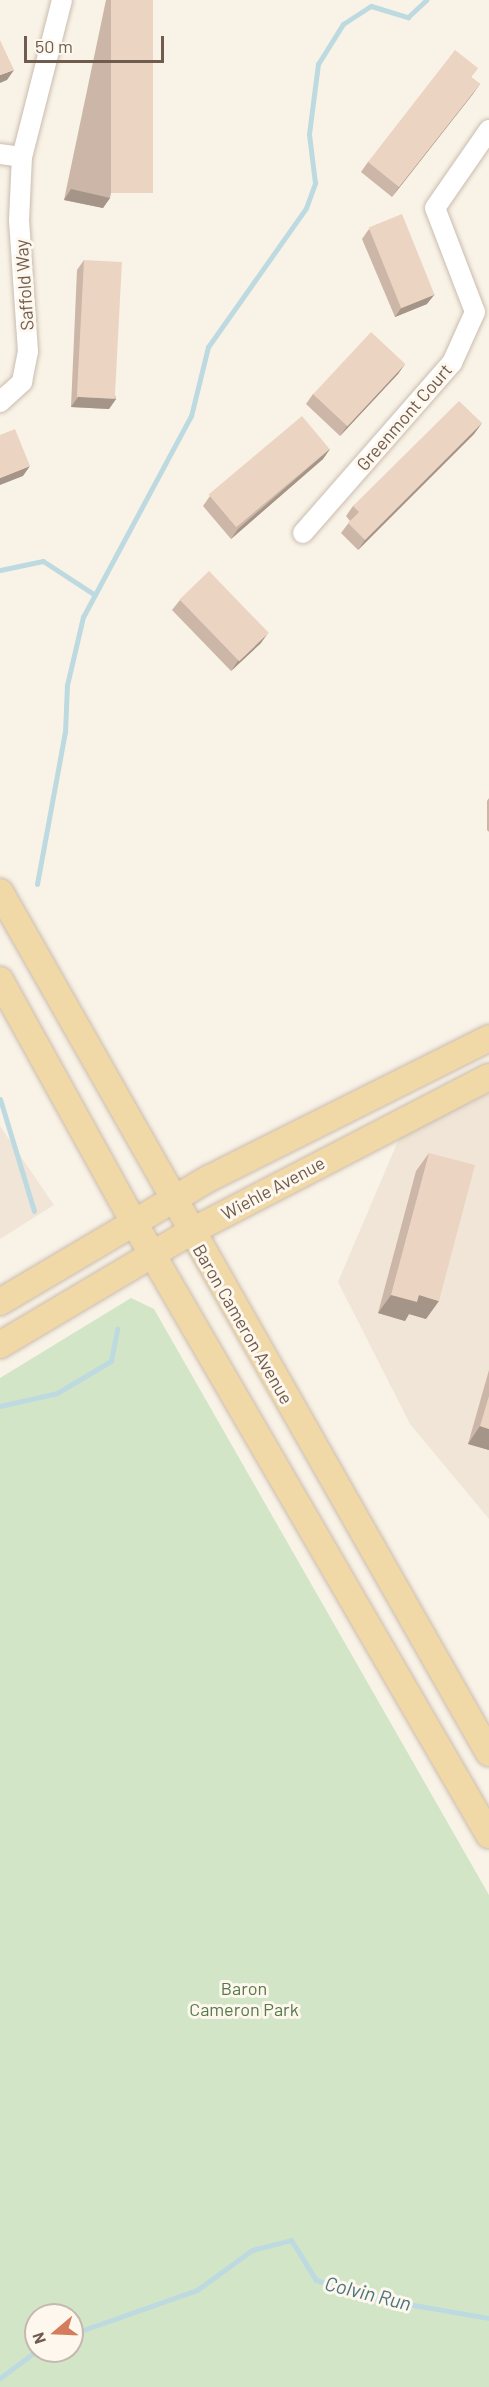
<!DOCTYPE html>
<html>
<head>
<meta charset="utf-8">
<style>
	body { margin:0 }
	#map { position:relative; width:489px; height:2387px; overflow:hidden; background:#f9f3e7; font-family:Barlow,sans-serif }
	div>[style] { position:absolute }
	.residential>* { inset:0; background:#f0e5d6 }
	.green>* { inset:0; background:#d2e5c7 }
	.stream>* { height:5px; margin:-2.5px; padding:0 2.5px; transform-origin:2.5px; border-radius:2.5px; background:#bedae1 }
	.roads { filter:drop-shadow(0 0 2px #cabcae) drop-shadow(0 0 2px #cabcae) }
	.minor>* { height:20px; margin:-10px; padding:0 10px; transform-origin:10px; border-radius:10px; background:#fff }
	.major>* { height:26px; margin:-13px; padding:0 13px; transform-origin:13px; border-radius:13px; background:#f0d8a7 }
	.wall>* { inset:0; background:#cbb6a7 }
	.shaded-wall>* { inset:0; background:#a59488 }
	.building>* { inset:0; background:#ecd4c2; transform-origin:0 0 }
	span { translate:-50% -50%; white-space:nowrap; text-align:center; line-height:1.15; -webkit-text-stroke:6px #fdf7ed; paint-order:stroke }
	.street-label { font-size:18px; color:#705c4e }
	.park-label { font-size:18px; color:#567a4b }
	.water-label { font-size:20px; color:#4b7580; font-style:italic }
	.north { position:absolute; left:24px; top:2303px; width:60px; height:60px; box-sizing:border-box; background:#fdf7ed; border:2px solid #c5b9ad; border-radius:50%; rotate:251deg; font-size:16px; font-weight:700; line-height:24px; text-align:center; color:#705c4e }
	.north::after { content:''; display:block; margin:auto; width:21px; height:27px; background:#d47c5b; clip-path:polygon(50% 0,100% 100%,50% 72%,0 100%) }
	.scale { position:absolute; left:24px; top:36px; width:140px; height:27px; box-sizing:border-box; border:3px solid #705c4e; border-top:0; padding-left:8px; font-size:18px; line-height:21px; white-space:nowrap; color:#705c4e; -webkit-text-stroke:4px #fdf7ed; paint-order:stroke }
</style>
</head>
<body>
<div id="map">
	<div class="residential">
		<div style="clip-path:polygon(489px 1093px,489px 1519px,410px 1424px,338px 1282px,401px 1134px)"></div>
		<div style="clip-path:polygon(0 1126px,54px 1205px,0 1239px)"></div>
	</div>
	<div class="green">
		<div style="clip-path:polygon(evenodd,131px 1298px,154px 1309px,489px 1895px,489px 2387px,0 2387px,0 1378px,131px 1298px,36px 2315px,72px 2315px,72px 2351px,36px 2351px,36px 2315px)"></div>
	</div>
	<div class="stream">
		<div style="left:0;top:570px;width:44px;rotate:-11.8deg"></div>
		<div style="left:43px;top:561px;width:62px;rotate:33.2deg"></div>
		<div style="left:37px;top:884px;width:155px;rotate:-79.6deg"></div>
		<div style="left:65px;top:732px;width:47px;rotate:-87.6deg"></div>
		<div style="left:67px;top:685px;width:70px;rotate:-76.8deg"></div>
		<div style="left:83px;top:617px;width:228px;rotate:-61.8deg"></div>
		<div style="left:191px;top:416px;width:71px;rotate:-76.2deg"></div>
		<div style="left:208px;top:347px;width:170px;rotate:-54.8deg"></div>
		<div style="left:306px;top:208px;width:27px;rotate:-70deg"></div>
		<div style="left:315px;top:183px;width:49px;rotate:-97deg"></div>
		<div style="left:309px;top:134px;width:71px;rotate:-82.7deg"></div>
		<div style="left:318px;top:64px;width:47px;rotate:-58deg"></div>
		<div style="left:343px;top:24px;width:33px;rotate:-33deg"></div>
		<div style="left:371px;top:6px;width:39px;rotate:17deg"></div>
		<div style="left:408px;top:17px;width:25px;rotate:-43deg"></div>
		<div style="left:0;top:1099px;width:117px;rotate:73.1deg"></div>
		<div style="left:0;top:1406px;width:58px;rotate:-12.8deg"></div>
		<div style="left:57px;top:1393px;width:63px;rotate:-30.7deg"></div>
		<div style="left:111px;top:1361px;width:33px;rotate:-79deg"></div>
		<div style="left:72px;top:2334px;width:133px;rotate:-19.4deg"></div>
		<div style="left:197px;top:2290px;width:68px;rotate:-36deg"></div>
		<div style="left:252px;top:2250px;width:40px;rotate:-14.4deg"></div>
		<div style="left:291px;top:2240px;width:47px;rotate:58deg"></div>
		<div style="left:316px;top:2280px;width:60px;rotate:17.5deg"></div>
		<div style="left:373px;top:2298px;width:118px;rotate:9.8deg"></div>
		<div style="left:0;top:2378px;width:45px;rotate:-36.9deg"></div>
	</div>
	<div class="roads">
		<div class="minor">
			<div style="left:0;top:154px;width:22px;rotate:8deg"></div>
			<div style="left:0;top:402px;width:30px;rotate:-42deg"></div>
			<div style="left:22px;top:382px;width:31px;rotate:-79deg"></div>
			<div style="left:28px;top:352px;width:132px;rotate:-93.9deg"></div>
			<div style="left:19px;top:220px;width:63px;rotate:-87.3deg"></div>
			<div style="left:22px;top:157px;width:162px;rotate:-75.7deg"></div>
			<div style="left:303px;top:533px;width:226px;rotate:-48.8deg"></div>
			<div style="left:452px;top:363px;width:56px;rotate:-65.7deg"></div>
			<div style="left:475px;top:312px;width:111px;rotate:-111deg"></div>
			<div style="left:435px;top:208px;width:95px;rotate:-55.3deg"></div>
		</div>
		<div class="major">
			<div style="left:0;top:892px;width:990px;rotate:60.41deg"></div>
			<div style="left:0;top:980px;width:275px;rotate:61.1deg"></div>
			<div style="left:133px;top:1221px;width:710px;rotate:59.89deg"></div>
			<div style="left:0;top:1302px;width:244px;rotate:-30.6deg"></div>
			<div style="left:210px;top:1178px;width:312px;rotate:-26.6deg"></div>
			<div style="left:0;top:1345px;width:221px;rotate:-30.7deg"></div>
			<div style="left:190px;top:1232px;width:337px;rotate:-27.4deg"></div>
		</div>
	</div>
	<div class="wall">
		<div style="clip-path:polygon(106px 0,153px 0,110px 198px,103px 208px,64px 200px)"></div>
		<div style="clip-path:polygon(478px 68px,471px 77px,480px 84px,392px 197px,361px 172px,368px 162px)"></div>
		<div style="clip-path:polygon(369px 229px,427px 304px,395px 317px,362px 239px)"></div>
		<div style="clip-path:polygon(84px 260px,116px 399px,109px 409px,71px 407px,77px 270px)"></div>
		<div style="clip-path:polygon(405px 364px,398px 374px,340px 436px,306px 404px,313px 394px)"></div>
		<div style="clip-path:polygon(482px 423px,474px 434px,358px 550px,341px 533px,350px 521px,346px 516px,353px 506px)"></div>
		<div style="clip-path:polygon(330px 449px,323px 459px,231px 539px,203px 506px,210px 496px)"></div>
		<div style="clip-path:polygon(180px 600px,261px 643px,231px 671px,172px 610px)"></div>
		<div style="clip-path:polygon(489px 798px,489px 832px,487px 830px,487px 801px)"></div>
		<div style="clip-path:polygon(429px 1153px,426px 1319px,409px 1314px,405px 1321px,378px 1313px,416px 1171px)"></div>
		<div style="clip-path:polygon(489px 1370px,489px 1450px,468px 1444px)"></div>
	</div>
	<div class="shaded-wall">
		<div style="clip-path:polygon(14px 70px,7px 80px,0 83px,0 75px)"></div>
		<div style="clip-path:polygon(480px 84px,473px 94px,392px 197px,399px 187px)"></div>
		<div style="clip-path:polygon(71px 189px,110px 198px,103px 208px,64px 200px)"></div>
		<div style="clip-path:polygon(435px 294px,427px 304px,395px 317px,402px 307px)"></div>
		<div style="clip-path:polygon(405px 364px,398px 374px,340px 436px,347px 426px)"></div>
		<div style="clip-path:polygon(78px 397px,116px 399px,109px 409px,71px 407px)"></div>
		<div style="clip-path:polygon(482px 423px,474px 434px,358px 550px,365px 540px)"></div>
		<div style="clip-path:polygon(330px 449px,323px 459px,231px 539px,238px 529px)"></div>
		<div style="clip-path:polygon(30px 466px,23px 476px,0 485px,0 478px)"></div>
		<div style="clip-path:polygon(268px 633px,261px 643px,231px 671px,238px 661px)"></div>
		<div style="clip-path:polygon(391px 1295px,419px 1295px,439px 1301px,426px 1319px,409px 1314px,405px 1321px,378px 1313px)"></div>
		<div style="clip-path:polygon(480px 1426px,489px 1429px,489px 1450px,468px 1444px)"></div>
	</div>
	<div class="building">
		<div style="left:111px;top:0;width:42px;height:193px"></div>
		<div style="clip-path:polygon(0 40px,14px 70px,0 75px)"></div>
		<div style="clip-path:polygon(455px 50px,478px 68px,471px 77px,480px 84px,399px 187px,368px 162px)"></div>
		<div style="left:402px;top:214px;width:87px;height:36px;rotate:68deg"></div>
		<div style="left:84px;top:260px;width:38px;height:137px;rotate:3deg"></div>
		<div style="left:371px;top:332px;width:47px;height:85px;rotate:43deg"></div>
		<div style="clip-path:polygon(459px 401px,482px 423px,365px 540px,348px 523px,359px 512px,353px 506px)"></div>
		<div style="left:302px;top:416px;width:43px;height:122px;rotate:50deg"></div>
		<div style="clip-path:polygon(15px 429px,30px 466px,0 478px,0 435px)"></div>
		<div style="left:209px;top:571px;width:86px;height:41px;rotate:46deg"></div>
		<div style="clip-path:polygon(429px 1153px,475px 1165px,439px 1301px,419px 1295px,417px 1302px,391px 1295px)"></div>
		<div style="clip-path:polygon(489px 1396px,489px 1429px,480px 1426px)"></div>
	</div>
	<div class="street-label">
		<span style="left:24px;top:285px;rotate:-94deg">Saffold Way</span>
		<span style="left:404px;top:417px;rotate:-49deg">Greenmont Court</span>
		<span style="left:273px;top:1188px;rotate:-28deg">Wiehle Avenue</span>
		<span style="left:243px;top:1324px;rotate:60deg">Baron Cameron Avenue</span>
	</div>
	<div class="park-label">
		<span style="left:244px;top:1999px">Baron<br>Cameron Park</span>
	</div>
	<div class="water-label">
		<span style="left:368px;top:2293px;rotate:14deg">Colvin Run</span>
	</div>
	<div class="north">N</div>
	<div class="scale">50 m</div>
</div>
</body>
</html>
